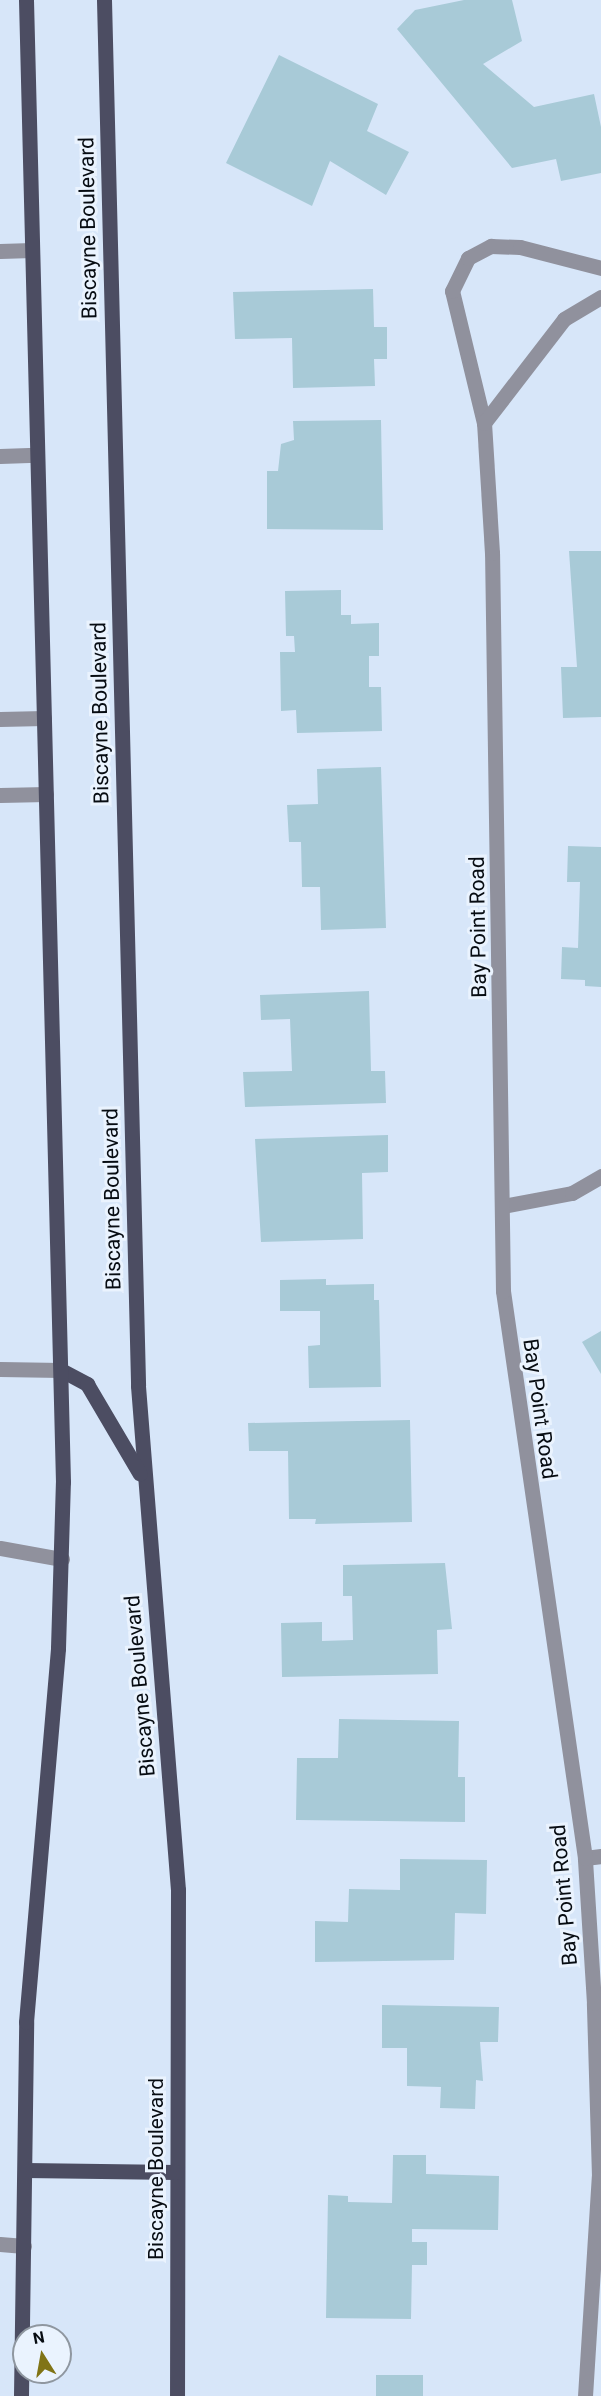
<!DOCTYPE html>
<html>
<head>
<meta charset="utf-8">
<style>
	body { margin:0 }
	#map { position:relative; width:601px; height:2396px; overflow:hidden; background:#d7e6f9; font-family:Roboto,sans-serif }
	div>[style] { position:absolute }
	.building>* { inset:0; background:#a8cad7; transform-origin:0 0 }
	.minor>* { height:15px; margin:-7.5px; padding:0 7.5px; transform-origin:7.5px; border-radius:7.5px; background:#90919d }
	.major>* { height:15px; margin:-7.5px; padding:0 7.5px; transform-origin:7.5px; border-radius:7.5px; background:#4c4d62 }
	span { translate:-50% -50%; white-space:nowrap; text-align:center; line-height:1.15; -webkit-text-stroke:6px #eaf3fe; paint-order:stroke }
	.street-label { font-size:21px; color:#070c12 }
	.north { position:absolute; left:12px; top:2324px; width:60px; height:60px; box-sizing:border-box; background:#eaf3fe; border:2px solid #8f97a0; border-radius:50%; rotate:349deg; font-size:16px; font-weight:700; line-height:24px; text-align:center; color:#070c12 }
	.north::after { content:''; display:block; margin:auto; width:21px; height:27px; background:#807416; clip-path:polygon(50% 0,100% 100%,50% 72%,0 100%) }
</style>
</head>
<body>
<div id="map">
	<div class="building">
		<div style="clip-path:polygon(464px 0,512px 0,522px 41px,483px 64px,534px 107px,594px 94px,601px 127px,601px 173px,561px 181px,556px 159px,512px 168px,397px 29px,415px 10px)"></div>
		<div style="clip-path:polygon(279px 55px,378px 104px,367px 131px,409px 152px,386px 195px,330px 161px,312px 206px,226px 163px)"></div>
		<div style="clip-path:polygon(373px 289px,374px 327px,387px 327px,387px 359px,374px 359px,375px 386px,293px 388px,292px 338px,235px 339px,233px 292px)"></div>
		<div style="clip-path:polygon(381px 420px,383px 530px,267px 529px,267px 471px,278px 471px,281px 444px,294px 440px,293px 421px)"></div>
		<div style="clip-path:polygon(569px 551px,601px 551px,601px 717px,563px 718px,561px 667px,577px 667px)"></div>
		<div style="clip-path:polygon(341px 590px,341px 615px,351px 615px,351px 624px,379px 623px,379px 656px,369px 656px,369px 687px,381px 687px,382px 731px,297px 733px,296px 710px,281px 711px,280px 652px,295px 652px,294px 636px,286px 636px,285px 591px)"></div>
		<div style="clip-path:polygon(381px 767px,386px 928px,321px 930px,320px 887px,302px 887px,301px 842px,289px 842px,287px 805px,318px 804px,317px 769px)"></div>
		<div style="clip-path:polygon(568px 846px,601px 847px,601px 987px,585px 986px,585px 980px,561px 979px,562px 947px,578px 948px,580px 882px,567px 882px)"></div>
		<div style="clip-path:polygon(369px 991px,371px 1071px,385px 1071px,386px 1103px,245px 1107px,243px 1072px,292px 1071px,290px 1019px,261px 1020px,260px 995px)"></div>
		<div style="clip-path:polygon(388px 1135px,388px 1172px,362px 1173px,363px 1239px,261px 1242px,255px 1139px)"></div>
		<div style="clip-path:polygon(326px 1279px,326px 1285px,374px 1284px,374px 1300px,379px 1300px,381px 1387px,309px 1388px,308px 1346px,320px 1345px,320px 1311px,280px 1311px,280px 1280px)"></div>
		<div style="clip-path:polygon(601px 1331px,601px 1374px,582px 1342px)"></div>
		<div style="clip-path:polygon(410px 1420px,412px 1522px,315px 1524px,316px 1519px,289px 1519px,288px 1451px,249px 1451px,248px 1423px)"></div>
		<div style="clip-path:polygon(445px 1563px,452px 1629px,437px 1630px,438px 1674px,282px 1677px,281px 1623px,322px 1622px,322px 1641px,353px 1640px,352px 1596px,343px 1596px,343px 1565px)"></div>
		<div style="clip-path:polygon(339px 1719px,459px 1721px,458px 1777px,465px 1777px,465px 1822px,296px 1820px,297px 1758px,338px 1758px)"></div>
		<div style="clip-path:polygon(400px 1859px,487px 1860px,486px 1914px,455px 1913px,454px 1960px,315px 1962px,315px 1921px,348px 1922px,349px 1889px,400px 1890px)"></div>
		<div style="clip-path:polygon(382px 2005px,499px 2007px,498px 2042px,480px 2042px,483px 2081px,476px 2080px,475px 2109px,440px 2108px,441px 2087px,407px 2086px,407px 2048px,382px 2048px)"></div>
		<div style="clip-path:polygon(393px 2155px,426px 2155px,426px 2174px,499px 2176px,498px 2230px,412px 2229px,412px 2242px,427px 2242px,427px 2265px,412px 2265px,411px 2319px,326px 2318px,328px 2195px,348px 2196px,348px 2202px,392px 2203px)"></div>
		<div style="left:423px;top:2375px;width:21px;height:47px;rotate:90deg"></div>
	</div>
	<div class="minor">
		<div style="left:0;top:251px;width:32px;rotate:-2deg"></div>
		<div style="left:484px;top:423px;width:136px;rotate:-103.6deg"></div>
		<div style="left:452px;top:291px;width:37px;rotate:-64deg"></div>
		<div style="left:468px;top:258px;width:26px;rotate:-28deg"></div>
		<div style="left:491px;top:246px;width:29px;rotate:2deg"></div>
		<div style="left:520px;top:247px;width:84px;rotate:14.5deg"></div>
		<div style="left:0;top:456px;width:36px;rotate:-2deg"></div>
		<div style="left:0;top:719px;width:44px;rotate:-1.3deg"></div>
		<div style="left:0;top:795px;width:46px;rotate:-1.2deg"></div>
		<div style="left:503px;top:1206px;width:70px;rotate:-10.7deg"></div>
		<div style="left:572px;top:1193px;width:34px;rotate:-30deg"></div>
		<div style="left:0;top:1369px;width:61px;rotate:0.9deg"></div>
		<div style="left:0;top:1548px;width:63px;rotate:10.1deg"></div>
		<div style="left:585px;top:1858px;width:16px;rotate:-7deg"></div>
		<div style="left:0;top:2244px;width:24px;rotate:5deg"></div>
		<div style="left:585px;top:2396px;width:220px;rotate:-86.4deg"></div>
		<div style="left:599px;top:2176px;width:173px;rotate:-91.7deg"></div>
		<div style="left:594px;top:2003px;width:145px;rotate:-93.6deg"></div>
		<div style="left:585px;top:1858px;width:573px;rotate:-98.23deg"></div>
		<div style="left:503px;top:1291px;width:738px;rotate:-90.85deg"></div>
		<div style="left:492px;top:553px;width:130px;rotate:-93.5deg"></div>
		<div style="left:484px;top:423px;width:131px;rotate:-52.4deg"></div>
		<div style="left:564px;top:319px;width:43px;rotate:-30.7deg"></div>
	</div>
	<div class="major">
		<div style="left:104px;top:0;width:1386px;rotate:88.59deg"></div>
		<div style="left:138px;top:1386px;width:506px;rotate:85.46deg"></div>
		<div style="left:178px;top:1890px;width:506px;rotate:90.11deg"></div>
		<div style="left:61px;top:1370px;width:30px;rotate:28deg"></div>
		<div style="left:87px;top:1384px;width:104px;rotate:59.5deg"></div>
		<div style="left:25px;top:2170px;width:151px;rotate:0.8deg"></div>
		<div style="left:21px;top:2396px;width:374px;rotate:-89.2deg"></div>
		<div style="left:26px;top:2022px;width:375px;rotate:-85.1deg"></div>
		<div style="left:58px;top:1648px;width:166px;rotate:-88.3deg"></div>
		<div style="left:63px;top:1482px;width:1482px;rotate:-91.43deg"></div>
	</div>
	<div class="street-label">
		<span style="left:88px;top:228px;rotate:-91deg">Biscayne Boulevard</span>
		<span style="left:100px;top:713px;rotate:-91deg">Biscayne Boulevard</span>
		<span style="left:478px;top:927px;rotate:-91deg">Bay Point Road</span>
		<span style="left:112px;top:1199px;rotate:-91deg">Biscayne Boulevard</span>
		<span style="left:540px;top:1409px;rotate:82deg">Bay Point Road</span>
		<span style="left:140px;top:1686px;rotate:-95deg">Biscayne Boulevard</span>
		<span style="left:564px;top:1895px;rotate:-95deg">Bay Point Road</span>
		<span style="left:156px;top:2169px;rotate:-90deg">Biscayne Boulevard</span>
	</div>
	<div class="north">N</div>
</div>
</body>
</html>
